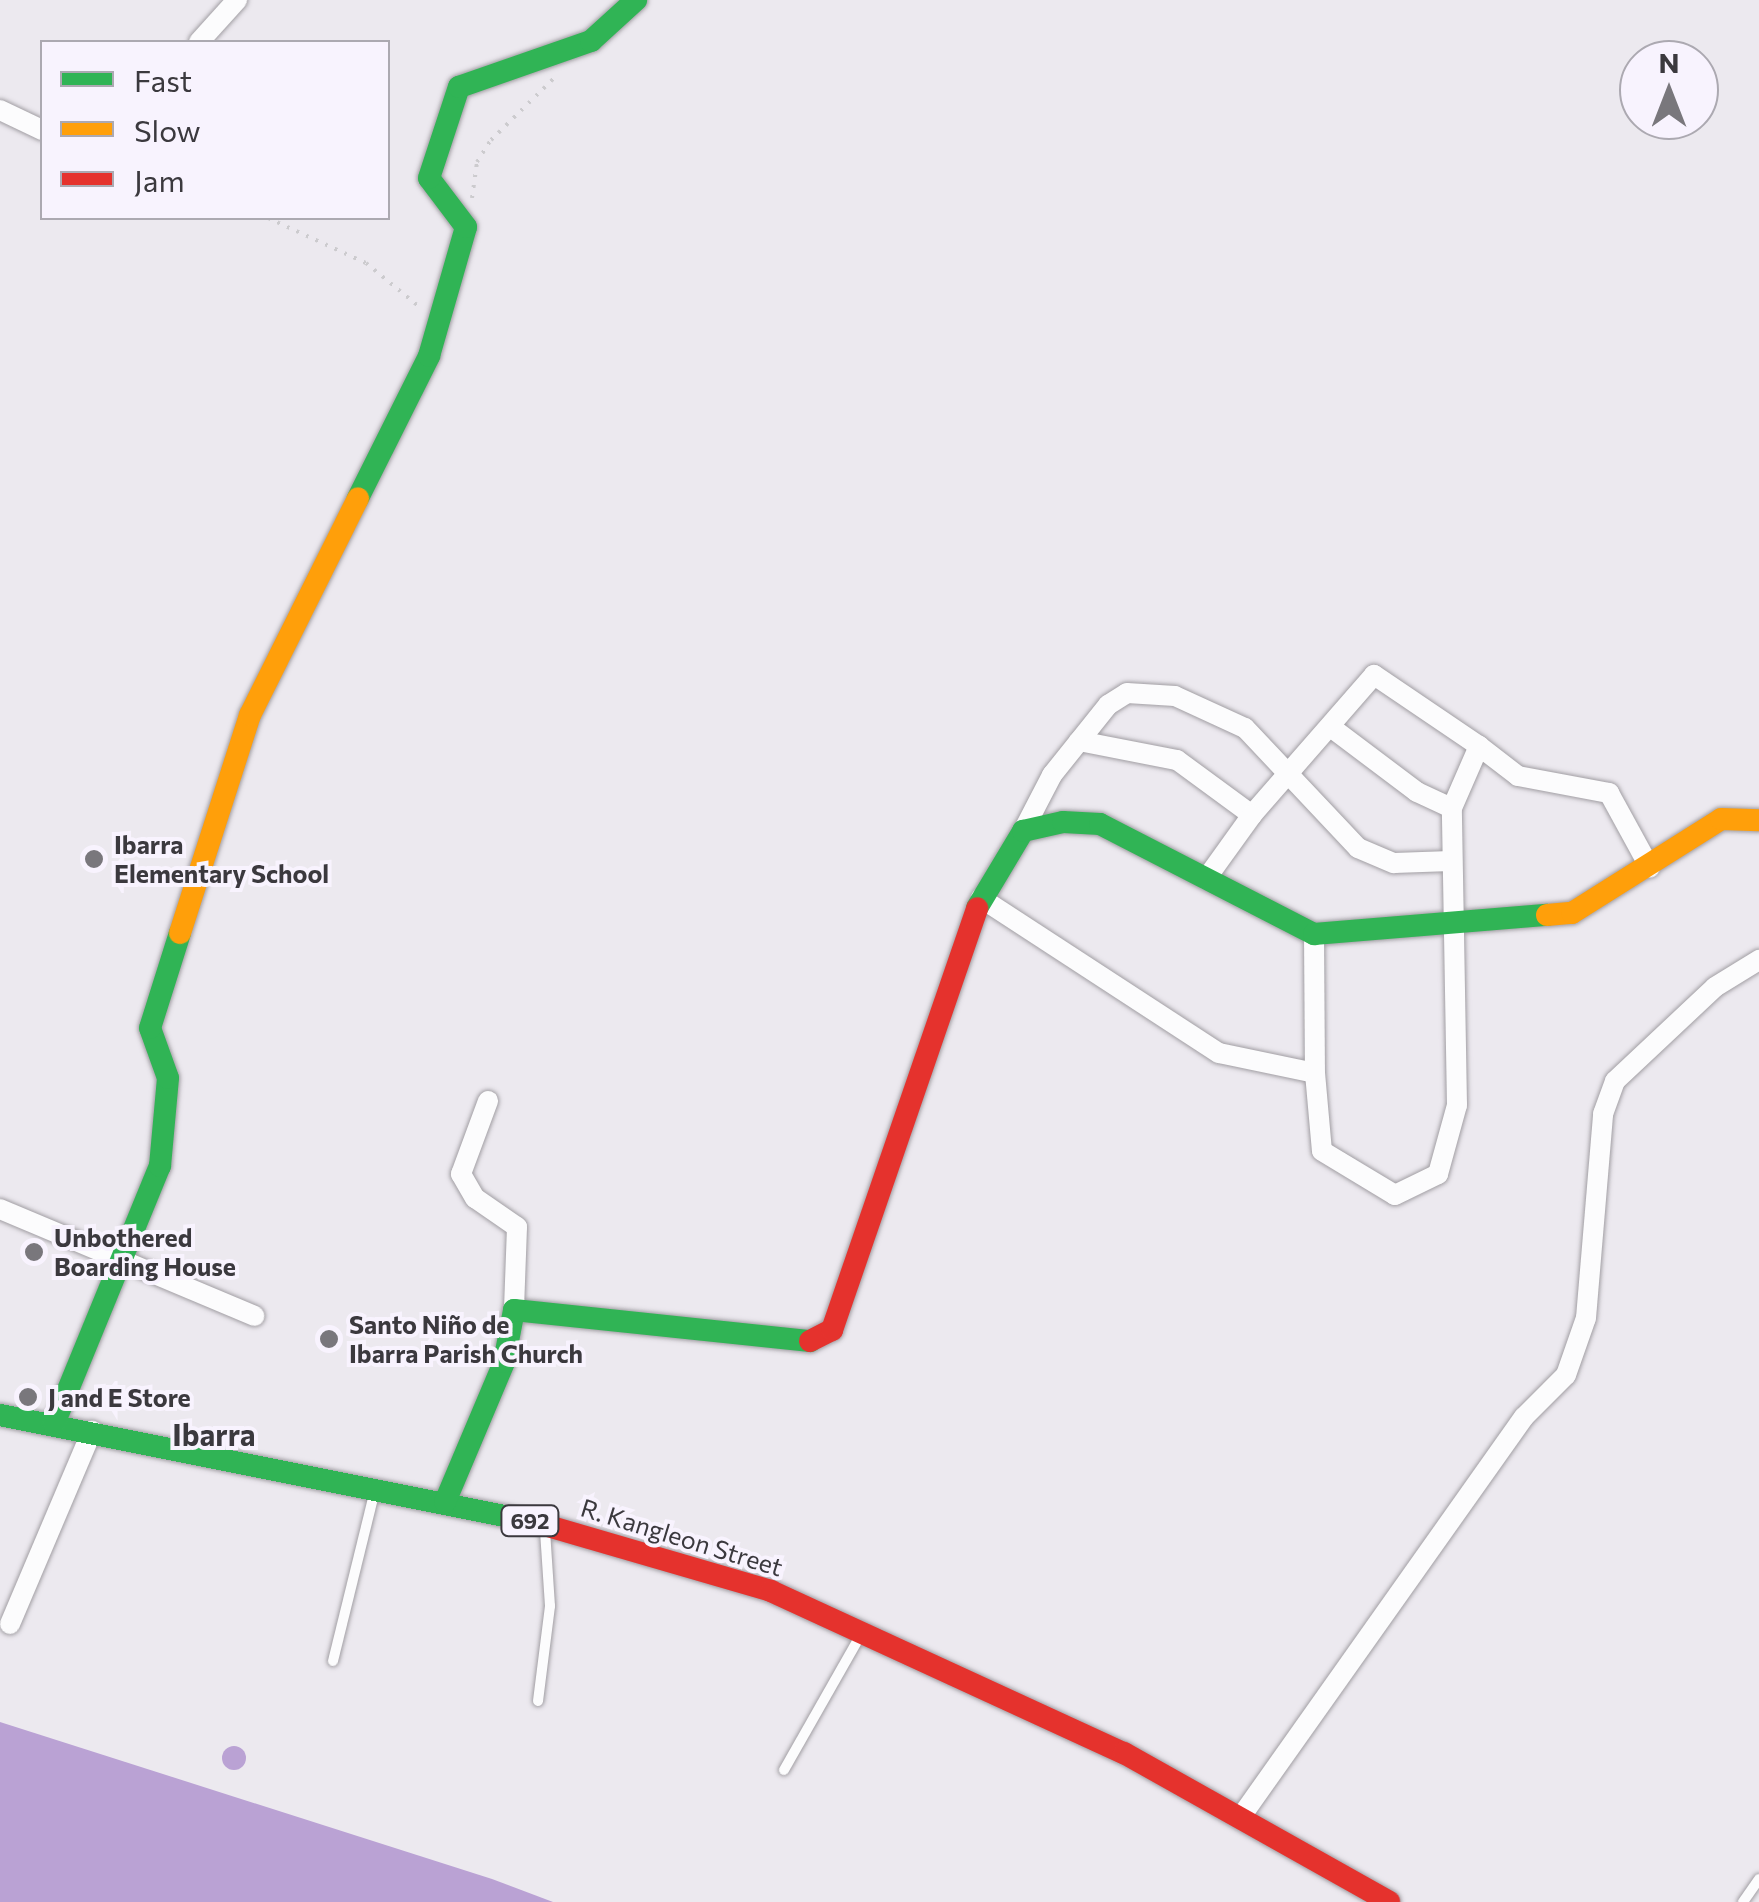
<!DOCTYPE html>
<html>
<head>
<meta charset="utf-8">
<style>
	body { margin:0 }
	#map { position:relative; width:1759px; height:1902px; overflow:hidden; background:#ece9ef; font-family:Commissioner,sans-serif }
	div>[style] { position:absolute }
	.water>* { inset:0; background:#baa2d4 }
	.round { border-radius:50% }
	.path>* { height:4px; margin-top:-2px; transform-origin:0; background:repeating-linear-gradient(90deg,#cccbce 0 2.5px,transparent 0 10.5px) }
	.roads { filter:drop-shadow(0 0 2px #a19ea3) drop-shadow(0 0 2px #a19ea3) }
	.lane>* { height:10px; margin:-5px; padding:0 5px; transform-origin:5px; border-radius:5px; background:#fcfcfd }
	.street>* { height:20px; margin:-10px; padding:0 10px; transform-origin:10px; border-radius:10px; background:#fcfcfd }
	.fast>* { height:22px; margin:-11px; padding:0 11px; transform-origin:11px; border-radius:11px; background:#30b455 }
	.slow>* { height:22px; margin:-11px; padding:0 11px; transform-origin:11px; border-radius:11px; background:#ff9f0a }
	.jam>* { height:22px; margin:-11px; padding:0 11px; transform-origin:11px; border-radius:11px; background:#e5322d }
	.dots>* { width:28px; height:28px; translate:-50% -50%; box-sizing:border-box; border:5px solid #f8f3fe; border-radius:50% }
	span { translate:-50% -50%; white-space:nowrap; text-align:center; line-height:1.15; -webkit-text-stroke:8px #f8f3fe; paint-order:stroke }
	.shield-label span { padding:2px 8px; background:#f8f3fe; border:2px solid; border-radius:8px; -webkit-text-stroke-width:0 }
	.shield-label { font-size:22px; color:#3b393e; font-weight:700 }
	.poi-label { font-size:25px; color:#3b393e; font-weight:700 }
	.left { translate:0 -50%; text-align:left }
	.street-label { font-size:25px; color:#3b393e }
	.quarter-label { font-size:30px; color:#3b393e; font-weight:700 }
	.legend { position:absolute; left:40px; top:40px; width:350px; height:180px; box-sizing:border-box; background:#f8f3fe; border:2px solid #aca9b1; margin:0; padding:12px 18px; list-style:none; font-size:30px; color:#3b393e }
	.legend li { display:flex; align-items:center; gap:20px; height:50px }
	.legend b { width:50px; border:2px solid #aca9b1 }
	.north { position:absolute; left:1619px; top:40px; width:100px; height:100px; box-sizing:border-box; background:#f8f3fe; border:2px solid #aca9b1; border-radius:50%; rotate:0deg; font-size:28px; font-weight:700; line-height:40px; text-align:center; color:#3b393e }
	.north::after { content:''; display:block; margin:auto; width:35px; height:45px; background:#79777c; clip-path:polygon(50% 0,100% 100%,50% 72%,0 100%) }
</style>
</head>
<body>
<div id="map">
	<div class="water">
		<div style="clip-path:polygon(0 1722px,492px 1879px,553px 1902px,0 1902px)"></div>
		<div class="round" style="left:222px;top:1746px;width:24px;height:24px"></div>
	</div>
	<div class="path">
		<div style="left:472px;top:198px;width:36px;rotate:-82deg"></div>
		<div style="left:477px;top:162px;width:26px;rotate:-58deg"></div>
		<div style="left:491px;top:140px;width:88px;rotate:-44.5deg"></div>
		<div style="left:268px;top:218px;width:108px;rotate:24.7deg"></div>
		<div style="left:366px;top:263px;width:72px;rotate:39.4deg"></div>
		<div style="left:245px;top:1442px;width:16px;rotate:-76deg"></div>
	</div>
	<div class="roads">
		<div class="lane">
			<div style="left:333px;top:1661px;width:172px;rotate:-76.2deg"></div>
			<div style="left:538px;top:1701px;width:96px;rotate:-82.8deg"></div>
			<div style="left:550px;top:1606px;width:76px;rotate:-93.8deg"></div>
			<div style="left:784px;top:1770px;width:152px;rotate:-60.4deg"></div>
			<div style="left:1743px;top:1902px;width:28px;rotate:-55deg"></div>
		</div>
		<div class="street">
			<div style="left:199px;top:42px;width:57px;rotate:-47.9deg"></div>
			<div style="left:0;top:110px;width:47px;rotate:25.5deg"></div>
			<div style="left:1332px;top:728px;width:106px;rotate:37deg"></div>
			<div style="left:1417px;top:792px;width:38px;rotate:25deg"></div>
			<div style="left:1079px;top:741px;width:100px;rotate:11deg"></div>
			<div style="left:1177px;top:760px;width:93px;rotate:36.3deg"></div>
			<div style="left:1479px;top:746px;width:49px;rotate:37.6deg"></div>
			<div style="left:1518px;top:776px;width:93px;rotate:10.6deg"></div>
			<div style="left:1609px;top:793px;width:85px;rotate:61.3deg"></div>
			<div style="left:1023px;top:831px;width:63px;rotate:-62.6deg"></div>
			<div style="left:1052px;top:775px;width:90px;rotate:-51.3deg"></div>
			<div style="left:1108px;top:705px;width:22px;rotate:-32deg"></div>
			<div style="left:1127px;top:693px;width:48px;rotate:3.6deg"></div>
			<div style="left:1175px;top:696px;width:77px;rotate:24.6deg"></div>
			<div style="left:1245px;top:728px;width:165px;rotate:46.7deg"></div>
			<div style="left:1358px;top:848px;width:39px;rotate:23deg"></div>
			<div style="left:1394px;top:863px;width:57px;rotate:-2deg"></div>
			<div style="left:981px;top:898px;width:284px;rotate:33.1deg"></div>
			<div style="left:1219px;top:1053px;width:98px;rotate:11.8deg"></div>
			<div style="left:1315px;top:1073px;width:78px;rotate:84.9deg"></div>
			<div style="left:1322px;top:1151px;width:85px;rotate:31.1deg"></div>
			<div style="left:1395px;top:1195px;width:48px;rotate:-26deg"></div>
			<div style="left:1438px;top:1174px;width:72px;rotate:-74.6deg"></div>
			<div style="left:1457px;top:1105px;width:297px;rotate:-91deg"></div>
			<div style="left:1452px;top:808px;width:68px;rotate:-66.5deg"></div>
			<div style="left:1479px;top:746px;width:127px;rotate:-145.9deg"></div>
			<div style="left:1374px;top:675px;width:186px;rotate:131.1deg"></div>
			<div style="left:1252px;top:815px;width:79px;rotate:125.7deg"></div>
			<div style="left:1314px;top:934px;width:139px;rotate:89.6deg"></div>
			<div style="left:488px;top:1101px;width:78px;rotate:110.3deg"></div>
			<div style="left:461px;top:1174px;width:28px;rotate:60deg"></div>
			<div style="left:475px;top:1198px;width:51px;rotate:34.6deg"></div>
			<div style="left:517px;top:1227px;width:83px;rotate:92.1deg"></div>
			<div style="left:0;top:1209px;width:276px;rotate:22.8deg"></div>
			<div style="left:10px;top:1624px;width:210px;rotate:-67deg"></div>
			<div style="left:1240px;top:1818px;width:491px;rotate:-54.7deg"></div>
			<div style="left:1524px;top:1417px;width:59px;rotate:-45deg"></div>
			<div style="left:1566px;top:1375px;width:60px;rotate:-70.7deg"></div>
			<div style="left:1586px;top:1318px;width:205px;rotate:-85.2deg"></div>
			<div style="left:1603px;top:1114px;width:35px;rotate:-70deg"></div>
			<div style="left:1615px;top:1081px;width:137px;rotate:-43.2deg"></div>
			<div style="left:1715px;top:987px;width:52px;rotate:-31.5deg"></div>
		</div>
		<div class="fast">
			<div style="left:358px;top:498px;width:159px;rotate:-63.4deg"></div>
			<div style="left:429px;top:356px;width:134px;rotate:-74deg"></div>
			<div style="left:466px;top:227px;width:61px;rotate:-127.1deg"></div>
			<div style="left:429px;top:178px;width:96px;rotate:-71.8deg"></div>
			<div style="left:459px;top:87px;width:140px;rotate:-19.2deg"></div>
			<div style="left:591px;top:41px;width:61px;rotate:-42.3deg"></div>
			<div style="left:977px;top:908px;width:90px;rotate:-59.1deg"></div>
			<div style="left:1023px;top:831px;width:41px;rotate:-12.7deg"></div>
			<div style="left:1063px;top:822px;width:37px;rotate:3deg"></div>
			<div style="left:1100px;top:824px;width:241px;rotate:27.2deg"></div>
			<div style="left:1314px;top:934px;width:234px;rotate:-4.7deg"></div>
			<div style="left:0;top:1415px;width:545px;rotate:11.33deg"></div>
			<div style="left:54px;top:1424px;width:279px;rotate:-67.7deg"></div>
			<div style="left:160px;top:1166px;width:88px;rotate:-84.8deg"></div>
			<div style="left:168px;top:1078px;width:53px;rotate:-109.8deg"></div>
			<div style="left:150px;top:1028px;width:100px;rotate:-72.5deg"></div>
			<div style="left:445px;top:1502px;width:152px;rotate:-67.1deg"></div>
			<div style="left:504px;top:1362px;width:53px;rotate:-79.1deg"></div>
			<div style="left:514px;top:1310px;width:298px;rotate:6deg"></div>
		</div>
		<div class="slow">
			<div style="left:1547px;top:915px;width:25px;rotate:-5deg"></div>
			<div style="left:1572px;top:913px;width:176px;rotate:-32.2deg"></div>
			<div style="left:1721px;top:819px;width:38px;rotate:2deg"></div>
			<div style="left:180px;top:933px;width:229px;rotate:-72.2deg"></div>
			<div style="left:250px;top:715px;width:242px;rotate:-63.5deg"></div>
		</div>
		<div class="jam">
			<div style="left:810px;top:1341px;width:25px;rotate:-27deg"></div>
			<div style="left:832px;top:1330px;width:446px;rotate:-71deg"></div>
			<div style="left:534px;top:1522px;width:247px;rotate:16.2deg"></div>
			<div style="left:771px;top:1591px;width:388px;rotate:24.7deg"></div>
			<div style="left:1124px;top:1753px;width:304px;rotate:29.3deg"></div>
		</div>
	</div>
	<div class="dots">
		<div style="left:94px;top:859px;background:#79777c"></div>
		<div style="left:34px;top:1252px;background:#79777c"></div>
		<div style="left:329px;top:1339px;background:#79777c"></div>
		<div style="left:28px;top:1397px;background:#79777c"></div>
	</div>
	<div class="shield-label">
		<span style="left:530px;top:1521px">692</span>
	</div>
	<div class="poi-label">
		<span class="left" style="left:114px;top:859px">Ibarra<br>Elementary School</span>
		<span class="left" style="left:54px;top:1252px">Unbothered<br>Boarding House</span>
		<span class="left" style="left:349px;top:1339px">Santo Niño de<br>Ibarra Parish Church</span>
		<span class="left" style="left:48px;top:1397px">J and E Store</span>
	</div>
	<div class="street-label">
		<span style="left:682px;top:1537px;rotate:17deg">R. Kangleon Street</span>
	</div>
	<div class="quarter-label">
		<span style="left:214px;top:1434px">Ibarra</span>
	</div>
	<ul class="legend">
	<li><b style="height:12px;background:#30b455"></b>Fast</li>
	<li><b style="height:12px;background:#ff9f0a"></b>Slow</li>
	<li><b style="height:12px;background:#e5322d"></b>Jam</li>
	</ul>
	<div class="north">N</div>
</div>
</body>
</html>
